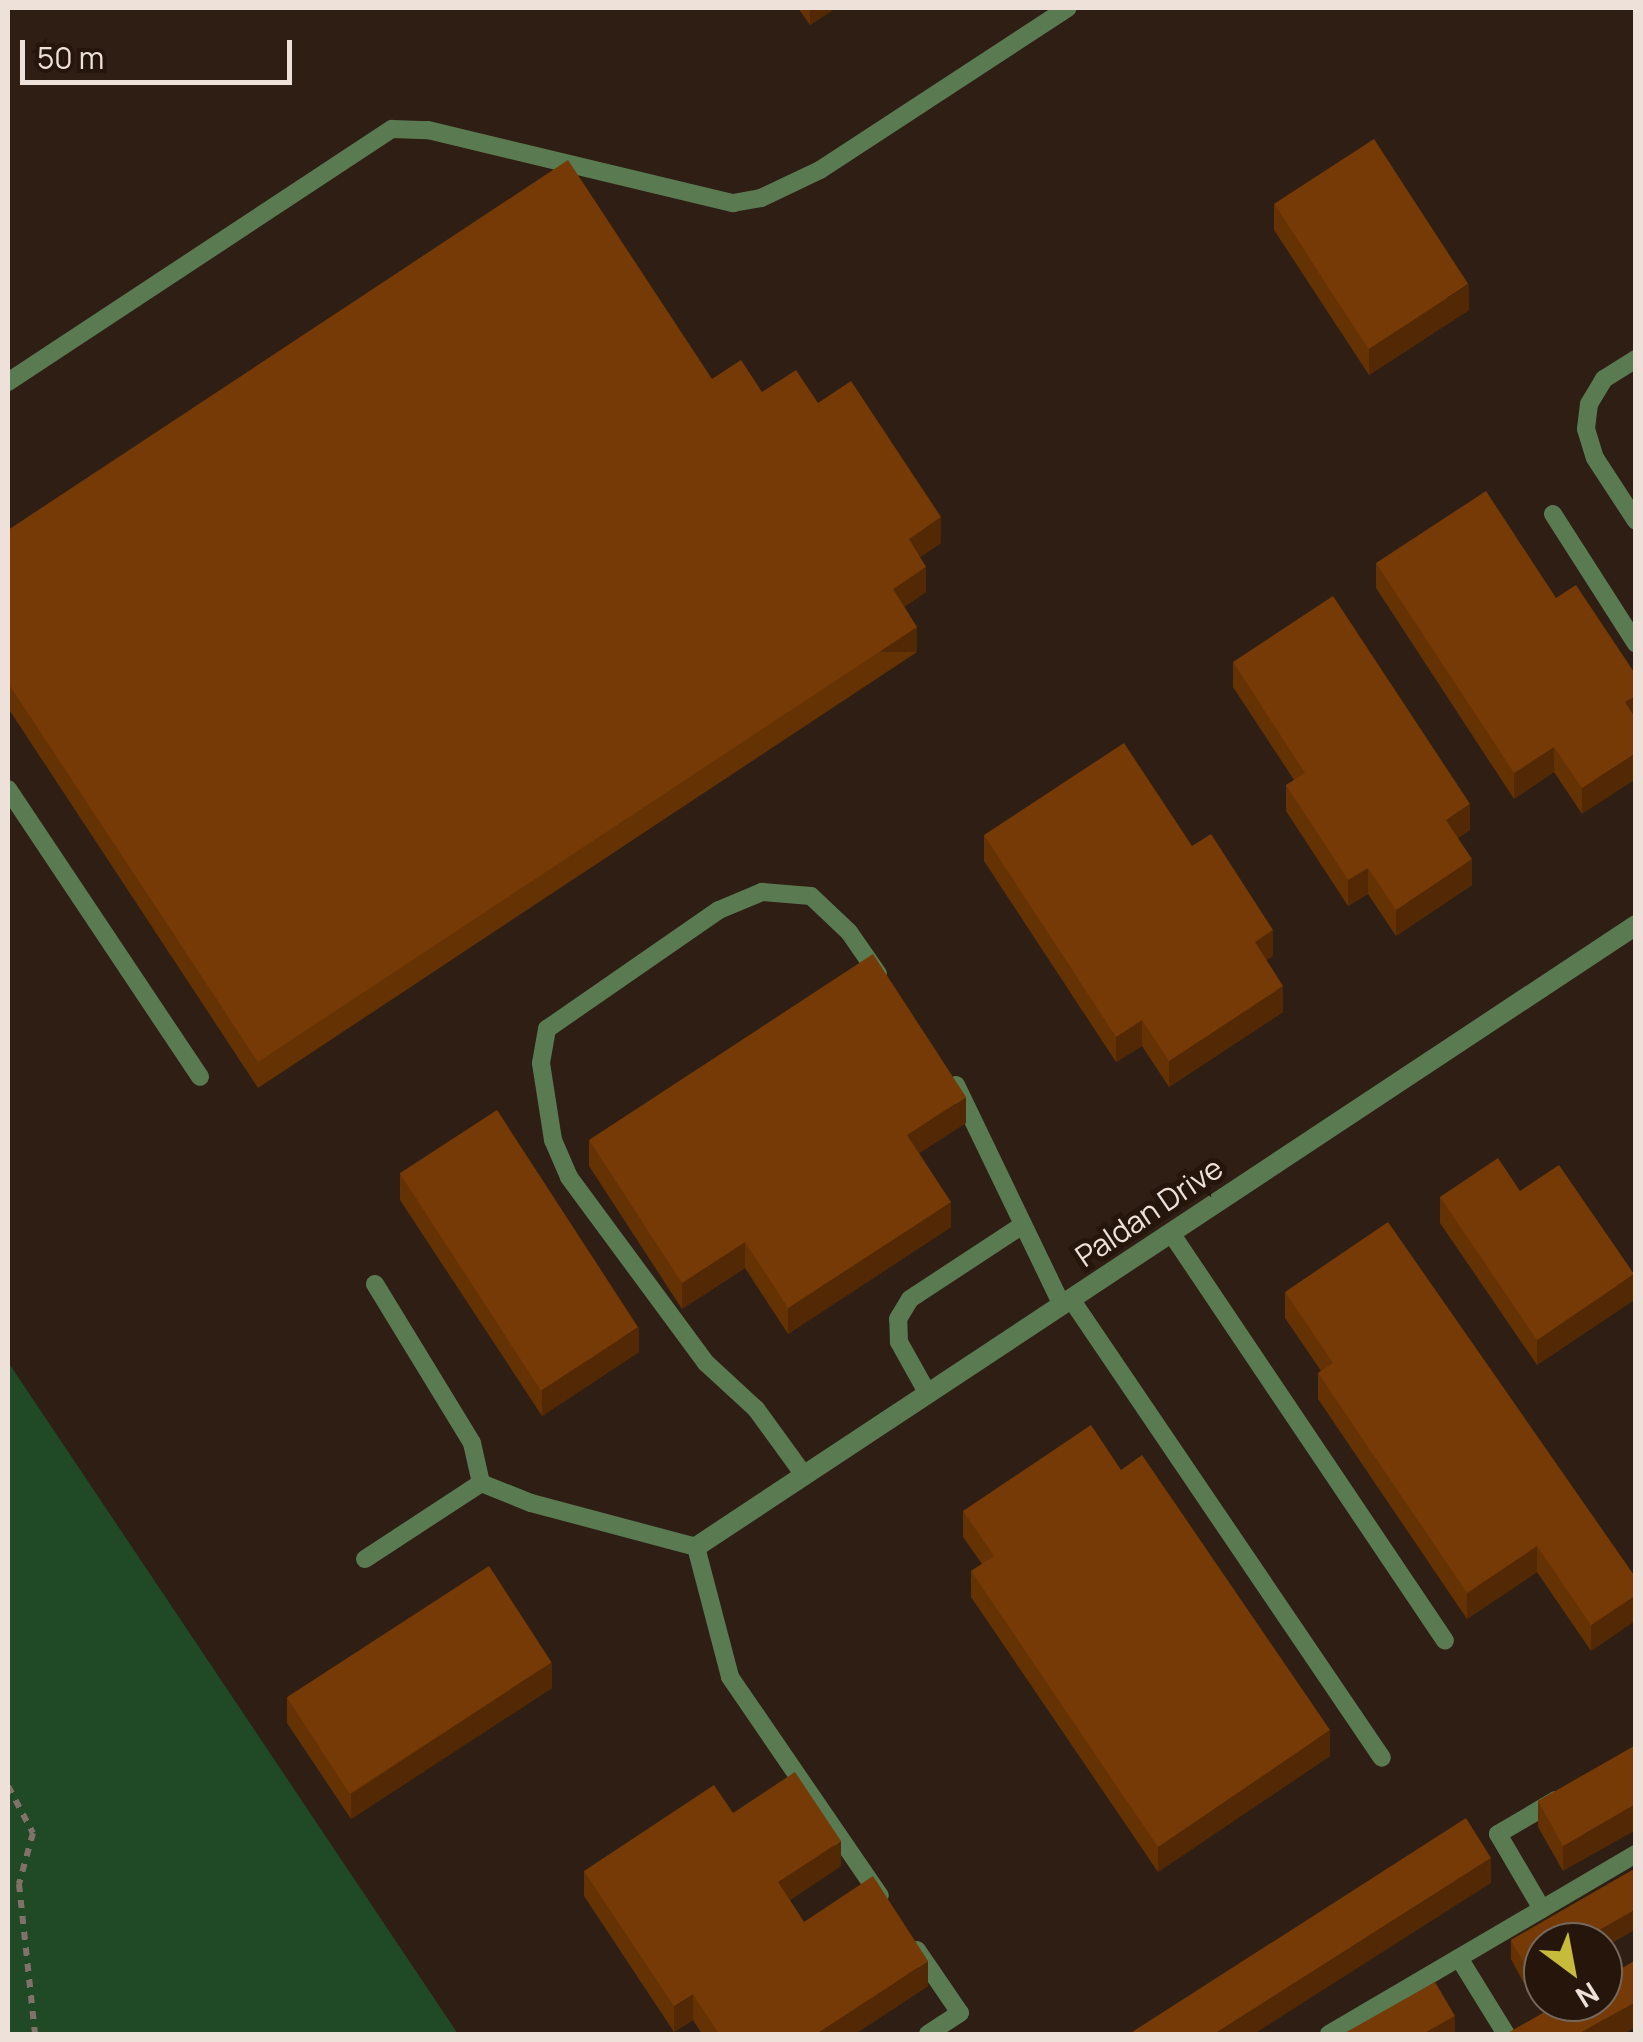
<!DOCTYPE html>
<html>
<head>
<meta charset="utf-8">
<style>
	body { margin:0 }
	#map { position:relative; width:1643px; height:2042px; overflow:hidden; background:#2f1e13; font-family:Manrope,sans-serif }
	div>[style] { position:absolute }
	.green>* { inset:0; background:#204926 }
	.path>* { height:6px; margin-top:-3px; transform-origin:0; background:repeating-linear-gradient(90deg,#817269 0 8px,transparent 0 16px) }
	.service>* { height:18px; margin:-9px; padding:0 9px; transform-origin:9px; border-radius:9px; background:#5a7b52 }
	.minor>* { height:20px; margin:-10px; padding:0 10px; transform-origin:10px; border-radius:10px; background:#5a7b52 }
	.wall>* { inset:0; background:#653204 }
	.shaded-wall>* { inset:0; background:#522904; transform-origin:0 0 }
	.building>* { inset:0; background:#753a05; transform-origin:0 0 }
	span { translate:-50% -50%; white-space:nowrap; text-align:center; line-height:1.15; -webkit-text-stroke:10px #25150a; paint-order:stroke }
	.street-label { font-size:30px; color:#ede1da }
	.frame { position:absolute; inset:0; border:10px solid #ede1da; pointer-events:none }
	.north { position:absolute; left:1523px; top:1922px; width:100px; height:100px; box-sizing:border-box; background:#25150a; border:2px solid #75675d; border-radius:50%; rotate:148deg; font-size:28px; font-weight:700; line-height:40px; text-align:center; color:#ede1da }
	.north::after { content:''; display:block; margin:auto; width:35px; height:45px; background:#c7bb3b; clip-path:polygon(50% 0,100% 100%,50% 72%,0 100%) }
	.scale { position:absolute; left:20px; top:40px; width:272px; height:45px; box-sizing:border-box; border:5px solid #ede1da; border-top:0; padding-left:12px; font-size:30px; line-height:35px; white-space:nowrap; color:#ede1da; -webkit-text-stroke:8px #25150a; paint-order:stroke }
</style>
</head>
<body>
<div id="map">
	<div class="green">
		<div style="clip-path:polygon(8px 1362px,458px 2034px,8px 2034px)"></div>
	</div>
	<div class="path">
		<div style="left:8px;top:1786px;width:53px;rotate:62deg"></div>
		<div style="left:33px;top:1833px;width:53px;rotate:105.4deg"></div>
		<div style="left:19px;top:1884px;width:151px;rotate:83.9deg"></div>
	</div>
	<div class="service">
		<div style="left:1636px;top:359px;width:38px;rotate:148deg"></div>
		<div style="left:1604px;top:379px;width:29px;rotate:121deg"></div>
		<div style="left:1589px;top:404px;width:25px;rotate:97deg"></div>
		<div style="left:1586px;top:429px;width:30px;rotate:73deg"></div>
		<div style="left:1595px;top:458px;width:75px;rotate:56.9deg"></div>
		<div style="left:8px;top:382px;width:460px;rotate:-33.4deg"></div>
		<div style="left:392px;top:129px;width:36px;rotate:2deg"></div>
		<div style="left:428px;top:130px;width:314px;rotate:13.5deg"></div>
		<div style="left:733px;top:203px;width:28px;rotate:-10deg"></div>
		<div style="left:761px;top:198px;width:65px;rotate:-25.4deg"></div>
		<div style="left:820px;top:170px;width:296px;rotate:-33.2deg"></div>
		<div style="left:1553px;top:514px;width:154px;rotate:57.4deg"></div>
		<div style="left:8px;top:789px;width:346px;rotate:56.3deg"></div>
		<div style="left:956px;top:1085px;width:244px;rotate:64.3deg"></div>
		<div style="left:1171px;top:1233px;width:491px;rotate:56.1deg"></div>
		<div style="left:375px;top:1284px;width:186px;rotate:58.6deg"></div>
		<div style="left:472px;top:1443px;width:41px;rotate:77.3deg"></div>
		<div style="left:1071px;top:1299px;width:554px;rotate:55.88deg"></div>
		<div style="left:928px;top:1394px;width:60px;rotate:-119.1deg"></div>
		<div style="left:899px;top:1342px;width:23px;rotate:-92deg"></div>
		<div style="left:898px;top:1319px;width:23px;rotate:-59deg"></div>
		<div style="left:910px;top:1299px;width:133px;rotate:-33.3deg"></div>
		<div style="left:804px;top:1475px;width:82px;rotate:-126deg"></div>
		<div style="left:756px;top:1409px;width:68px;rotate:-137.4deg"></div>
		<div style="left:706px;top:1363px;width:231px;rotate:-126.4deg"></div>
		<div style="left:569px;top:1177px;width:40px;rotate:-113.4deg"></div>
		<div style="left:553px;top:1140px;width:78px;rotate:-98.9deg"></div>
		<div style="left:541px;top:1063px;width:35px;rotate:-80deg"></div>
		<div style="left:547px;top:1029px;width:209px;rotate:-34.7deg"></div>
		<div style="left:719px;top:910px;width:47px;rotate:-22.7deg"></div>
		<div style="left:762px;top:892px;width:49px;rotate:4.7deg"></div>
		<div style="left:811px;top:896px;width:52px;rotate:43.5deg"></div>
		<div style="left:849px;top:932px;width:51px;rotate:55.4deg"></div>
		<div style="left:365px;top:1559px;width:139px;rotate:-33.2deg"></div>
		<div style="left:481px;top:1483px;width:54px;rotate:21.8deg"></div>
		<div style="left:531px;top:1503px;width:171px;rotate:14.9deg"></div>
		<div style="left:696px;top:1547px;width:134px;rotate:75.3deg"></div>
		<div style="left:730px;top:1677px;width:265px;rotate:55.6deg"></div>
		<div style="left:1542px;top:1909px;width:87px;rotate:-120.4deg"></div>
		<div style="left:1498px;top:1834px;width:67px;rotate:-30.4deg"></div>
		<div style="left:917px;top:1950px;width:76px;rotate:55.7deg"></div>
		<div style="left:960px;top:2013px;width:38px;rotate:147deg"></div>
		<div style="left:1459px;top:1958px;width:89px;rotate:58.3deg"></div>
		<div style="left:1329px;top:2034px;width:356px;rotate:-30.4deg"></div>
	</div>
	<div class="minor">
		<div style="left:696px;top:1547px;width:1127px;rotate:-33.49deg"></div>
	</div>
	<div class="wall">
		<div style="clip-path:polygon(798px 8px,836px 8px,810px 25px)"></div>
		<div style="clip-path:polygon(1274px 204px,1469px 310px,1369px 375px,1274px 230px)"></div>
		<div style="clip-path:polygon(712px 379px,762px 392px,941px 543px,920px 557px,926px 592px,904px 607px,917px 652px,258px 1088px,8px 708px,8px 530px)"></div>
		<div style="clip-path:polygon(1376px 563px,1636px 675px,1582px 814px,1554px 772px,1514px 799px,1376px 588px)"></div>
		<div style="clip-path:polygon(1233px 662px,1470px 830px,1458px 838px,1472px 885px,1396px 936px,1368px 894px,1348px 906px,1286px 811px,1286px 785px,1294px 780px,1233px 687px)"></div>
		<div style="clip-path:polygon(984px 835px,1192px 846px,1273px 956px,1266px 960px,1283px 1012px,1169px 1087px,1142px 1046px,1116px 1062px,984px 861px)"></div>
		<div style="clip-path:polygon(966px 1123px,919px 1153px,951px 1227px,788px 1334px,745px 1268px,682px 1309px,589px 1166px,589px 1140px)"></div>
		<div style="clip-path:polygon(400px 1174px,639px 1352px,542px 1416px,400px 1200px)"></div>
		<div style="clip-path:polygon(1520px 1191px,1634px 1300px,1537px 1365px,1440px 1223px,1440px 1197px)"></div>
		<div style="clip-path:polygon(1285px 1292px,1636px 1578px,1636px 1620px,1591px 1651px,1537px 1572px,1467px 1619px,1318px 1399px,1318px 1373px,1321px 1371px,1285px 1318px)"></div>
		<div style="clip-path:polygon(1121px 1470px,1330px 1756px,1158px 1872px,971px 1597px,971px 1571px,982px 1564px,963px 1537px,963px 1511px)"></div>
		<div style="clip-path:polygon(552px 1688px,351px 1819px,287px 1723px,287px 1698px)"></div>
		<div style="clip-path:polygon(1636px 1745px,1563px 1871px,1538px 1827px,1538px 1801px)"></div>
		<div style="clip-path:polygon(733px 1813px,841px 1866px,790px 1900px,804px 1922px,928px 1986px,855px 2034px,702px 2034px,693px 2020px,674px 2032px,584px 1896px,584px 1871px)"></div>
		<div style="clip-path:polygon(1636px 1868px,1636px 1929px,1603px 1948px,1543px 1942px,1543px 1982px,1528px 1991px,1511px 1959px,1511px 1940px)"></div>
	</div>
	<div class="shaded-wall">
		<div style="clip-path:polygon(810px 8px,836px 8px,810px 25px)"></div>
		<div style="clip-path:polygon(1469px 284px,1469px 310px,1369px 375px,1369px 349px)"></div>
		<div style="clip-path:polygon(941px 517px,941px 543px,909px 565px,909px 539px)"></div>
		<div style="clip-path:polygon(926px 567px,926px 592px,893px 615px,893px 589px)"></div>
		<div style="left:917px;top:627px;width:25px;height:790px;rotate:90deg"></div>
		<div style="clip-path:polygon(1636px 696px,1636px 722px,1625px 702px)"></div>
		<div style="clip-path:polygon(1554px 747px,1554px 772px,1514px 799px,1514px 773px)"></div>
		<div style="clip-path:polygon(1636px 753px,1636px 779px,1582px 814px,1582px 788px)"></div>
		<div style="clip-path:polygon(1470px 804px,1470px 830px,1446px 846px,1446px 820px)"></div>
		<div style="clip-path:polygon(1472px 859px,1472px 885px,1396px 936px,1396px 910px)"></div>
		<div style="clip-path:polygon(1368px 868px,1368px 894px,1348px 906px,1348px 880px)"></div>
		<div style="clip-path:polygon(1273px 930px,1273px 956px,1255px 968px,1255px 942px)"></div>
		<div style="clip-path:polygon(1283px 986px,1283px 1012px,1169px 1087px,1169px 1061px)"></div>
		<div style="clip-path:polygon(1142px 1020px,1142px 1046px,1116px 1062px,1116px 1037px)"></div>
		<div style="clip-path:polygon(966px 1097px,966px 1123px,907px 1161px,907px 1135px)"></div>
		<div style="clip-path:polygon(951px 1202px,951px 1227px,788px 1334px,788px 1308px)"></div>
		<div style="clip-path:polygon(745px 1242px,745px 1268px,682px 1309px,682px 1283px)"></div>
		<div style="clip-path:polygon(1634px 1274px,1634px 1300px,1537px 1365px,1537px 1340px)"></div>
		<div style="clip-path:polygon(639px 1327px,639px 1352px,542px 1416px,542px 1390px)"></div>
		<div style="clip-path:polygon(1537px 1546px,1537px 1572px,1467px 1619px,1467px 1593px)"></div>
		<div style="clip-path:polygon(1636px 1595px,1636px 1620px,1591px 1651px,1591px 1625px)"></div>
		<div style="clip-path:polygon(552px 1662px,552px 1688px,351px 1819px,351px 1794px)"></div>
		<div style="clip-path:polygon(1330px 1730px,1330px 1756px,1158px 1872px,1158px 1847px)"></div>
		<div style="clip-path:polygon(1636px 1804px,1636px 1830px,1563px 1871px,1563px 1846px)"></div>
		<div style="clip-path:polygon(841px 1841px,841px 1866px,778px 1908px,778px 1882px)"></div>
		<div style="clip-path:polygon(1491px 1858px,1491px 1883px,1254px 2034px,1214px 2034px)"></div>
		<div style="clip-path:polygon(1636px 1909px,1636px 1929px,1603px 1948px,1603px 1942px,1578px 1942px)"></div>
		<div style="clip-path:polygon(928px 1961px,928px 1986px,855px 2034px,816px 2034px)"></div>
		<div style="clip-path:polygon(1543px 1962px,1543px 1982px,1528px 1991px,1528px 1971px)"></div>
		<div style="clip-path:polygon(693px 1994px,693px 2020px,674px 2032px,674px 2006px)"></div>
		<div style="clip-path:polygon(1636px 2002px,1636px 2027px,1623px 2034px,1578px 2034px)"></div>
		<div style="clip-path:polygon(1455px 2016px,1455px 2034px,1423px 2034px)"></div>
	</div>
	<div class="building">
		<div style="left:1374px;top:139px;width:173px;height:119px;rotate:57deg"></div>
		<div style="clip-path:polygon(568px 160px,712px 379px,741px 360px,762px 392px,796px 370px,818px 403px,851px 381px,941px 517px,909px 539px,926px 567px,893px 589px,917px 627px,258px 1062px,8px 683px,8px 530px)"></div>
		<div style="clip-path:polygon(1486px 491px,1556px 598px,1576px 585px,1636px 675px,1636px 696px,1625px 702px,1636px 719px,1636px 753px,1582px 788px,1554px 747px,1514px 773px,1376px 563px)"></div>
		<div style="clip-path:polygon(1333px 596px,1470px 804px,1446px 820px,1472px 859px,1396px 910px,1368px 868px,1348px 880px,1286px 785px,1305px 773px,1233px 662px)"></div>
		<div style="clip-path:polygon(1124px 743px,1192px 846px,1211px 834px,1273px 930px,1255px 942px,1283px 986px,1169px 1061px,1142px 1020px,1116px 1037px,984px 835px)"></div>
		<div style="clip-path:polygon(873px 954px,966px 1097px,907px 1135px,951px 1202px,788px 1308px,745px 1242px,682px 1283px,589px 1140px)"></div>
		<div style="left:497px;top:1110px;width:259px;height:116px;rotate:57deg"></div>
		<div style="clip-path:polygon(1498px 1158px,1520px 1191px,1559px 1165px,1634px 1274px,1537px 1340px,1440px 1197px)"></div>
		<div style="clip-path:polygon(1388px 1222px,1636px 1578px,1636px 1595px,1591px 1625px,1537px 1546px,1467px 1593px,1318px 1373px,1333px 1363px,1285px 1292px)"></div>
		<div style="clip-path:polygon(1091px 1425px,1121px 1470px,1142px 1455px,1330px 1730px,1158px 1847px,971px 1571px,994px 1556px,963px 1511px)"></div>
		<div style="left:489px;top:1566px;width:115px;height:241px;rotate:57deg"></div>
		<div style="clip-path:polygon(1636px 1745px,1636px 1804px,1563px 1846px,1538px 1801px)"></div>
		<div style="clip-path:polygon(795px 1772px,841px 1841px,778px 1882px,804px 1922px,873px 1876px,928px 1961px,816px 2034px,719px 2034px,693px 1994px,674px 2006px,584px 1871px,714px 1785px,733px 1813px)"></div>
		<div style="clip-path:polygon(1466px 1818px,1491px 1858px,1214px 2034px,1129px 2034px)"></div>
		<div style="clip-path:polygon(1636px 1868px,1636px 1909px,1578px 1942px,1543px 1942px,1543px 1962px,1528px 1971px,1511px 1940px)"></div>
		<div style="clip-path:polygon(1636px 1960px,1636px 2002px,1578px 2034px,1506px 2034px,1562px 2002px,1603px 2002px,1603px 1979px)"></div>
		<div style="clip-path:polygon(1435px 1982px,1455px 2016px,1423px 2034px,1343px 2034px)"></div>
	</div>
	<div class="street-label">
		<span style="left:1149px;top:1212px;rotate:-34deg">Paldan Drive</span>
	</div>
	<div class="frame"></div>
	<div class="north">N</div>
	<div class="scale">50 m</div>
</div>
</body>
</html>
